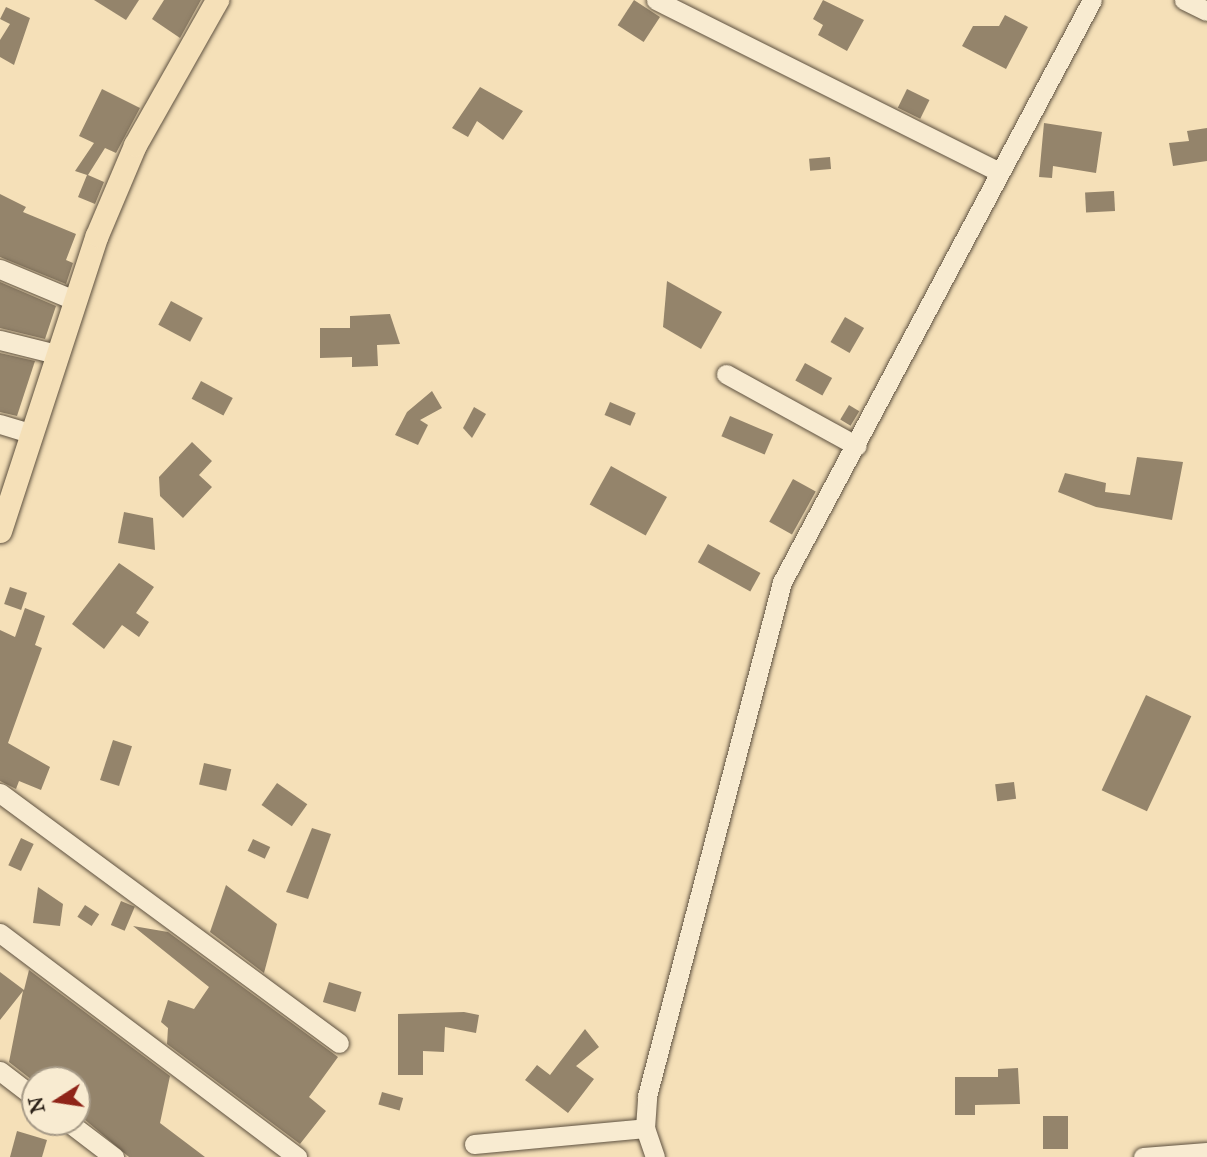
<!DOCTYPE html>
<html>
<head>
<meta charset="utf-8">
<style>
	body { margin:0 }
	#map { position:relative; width:1207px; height:1157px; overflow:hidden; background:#f5e0b8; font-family:"IM FELL Great Primer",serif }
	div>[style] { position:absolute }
	.building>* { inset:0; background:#94846b; transform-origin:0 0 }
	.roads { filter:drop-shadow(0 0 2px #5e5140) drop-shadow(0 0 2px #5e5140) }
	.minor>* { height:19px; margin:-9.5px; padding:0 9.5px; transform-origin:9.5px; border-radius:9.5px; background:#f8ebd1 }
	.major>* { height:23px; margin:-11.5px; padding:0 11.5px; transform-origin:11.5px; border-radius:11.5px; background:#f5e0b8 }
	span { translate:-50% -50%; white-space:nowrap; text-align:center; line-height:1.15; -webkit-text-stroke:7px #f8ebd1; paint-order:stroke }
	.north { position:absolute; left:21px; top:1066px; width:70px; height:70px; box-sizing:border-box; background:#f8ebd1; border:2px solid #a69a87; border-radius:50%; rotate:258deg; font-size:19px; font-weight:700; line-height:28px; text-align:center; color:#2b2118 }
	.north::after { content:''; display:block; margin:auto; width:24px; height:32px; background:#8f2418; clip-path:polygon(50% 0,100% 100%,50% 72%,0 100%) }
</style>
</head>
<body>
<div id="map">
	<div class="building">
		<div style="clip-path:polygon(94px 0,139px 0,126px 20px)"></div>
		<div style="clip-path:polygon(164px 0,201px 0,180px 38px,152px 19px)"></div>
		<div style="left:634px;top:0;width:31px;height:30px;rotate:33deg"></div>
		<div style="clip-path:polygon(823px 0,864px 20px,847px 51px,818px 35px,823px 25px,813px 19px)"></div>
		<div style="clip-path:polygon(6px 7px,30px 18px,14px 65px,0 57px,0 40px,10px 24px,0 19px)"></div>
		<div style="clip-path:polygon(1005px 15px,1028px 27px,1006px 69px,962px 46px,973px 26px,999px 26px)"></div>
		<div style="clip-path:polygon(480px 87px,523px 111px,503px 140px,477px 121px,468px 137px,452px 128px)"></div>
		<div style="clip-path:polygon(102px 89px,140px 108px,116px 153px,105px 148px,88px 175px,104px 182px,95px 204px,78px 197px,87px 175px,75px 171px,94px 143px,79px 136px)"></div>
		<div style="left:907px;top:89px;width:25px;height:21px;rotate:26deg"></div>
		<div style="clip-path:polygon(1044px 123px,1102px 132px,1096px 173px,1053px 166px,1052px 178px,1039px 177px)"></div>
		<div style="clip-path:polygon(1207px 128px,1207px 161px,1173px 166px,1169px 143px,1189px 141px,1187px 131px)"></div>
		<div style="left:830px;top:157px;width:12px;height:21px;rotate:85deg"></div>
		<div style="left:1114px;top:191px;width:20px;height:29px;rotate:87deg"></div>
		<div style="clip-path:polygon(0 194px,26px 207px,23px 212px,76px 234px,66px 260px,73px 263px,66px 284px,0 257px)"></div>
		<div style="clip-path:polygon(667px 281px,722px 312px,701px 349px,663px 327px)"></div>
		<div style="clip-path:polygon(0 282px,56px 306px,45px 339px,0 328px)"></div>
		<div style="left:171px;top:301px;width:36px;height:27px;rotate:28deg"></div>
		<div style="clip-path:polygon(390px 314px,400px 344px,377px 345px,378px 366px,352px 367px,352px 357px,320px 358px,320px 328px,350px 328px,350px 316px)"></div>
		<div style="left:845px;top:317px;width:22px;height:29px;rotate:30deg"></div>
		<div style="clip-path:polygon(0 353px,35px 361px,17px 416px,0 412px)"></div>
		<div style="left:805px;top:363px;width:31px;height:20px;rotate:29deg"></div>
		<div style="left:201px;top:381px;width:36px;height:20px;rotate:28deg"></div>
		<div style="clip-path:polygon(432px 391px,442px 408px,420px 420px,428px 425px,418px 445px,395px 435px,407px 412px)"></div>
		<div style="left:610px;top:402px;width:28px;height:14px;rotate:23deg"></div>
		<div style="left:849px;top:405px;width:12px;height:17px;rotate:31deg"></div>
		<div style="clip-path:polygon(474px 407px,486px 414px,472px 438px,463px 428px)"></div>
		<div style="left:730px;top:416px;width:47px;height:22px;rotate:23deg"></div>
		<div style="clip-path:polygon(192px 442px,212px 461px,199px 475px,212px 487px,183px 518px,160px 496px,159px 477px)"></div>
		<div style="clip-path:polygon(1137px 457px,1183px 462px,1172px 520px,1096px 507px,1058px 492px,1065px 473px,1106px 483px,1105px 492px,1130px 495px)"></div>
		<div style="left:611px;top:466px;width:64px;height:44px;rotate:29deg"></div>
		<div style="left:793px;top:479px;width:26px;height:49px;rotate:29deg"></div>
		<div style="clip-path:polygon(124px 512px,153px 518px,155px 550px,118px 543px)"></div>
		<div style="left:708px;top:544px;width:60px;height:21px;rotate:29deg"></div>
		<div style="clip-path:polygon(119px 563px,154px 587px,136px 613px,149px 622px,139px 637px,122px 625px,104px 649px,72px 624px)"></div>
		<div style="left:10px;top:587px;width:18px;height:18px;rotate:19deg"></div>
		<div style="clip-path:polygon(25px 608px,45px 616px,35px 645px,42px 648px,8px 743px,50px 767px,41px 790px,19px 781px,16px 789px,0 781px,0 630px,15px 637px)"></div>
		<div style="left:1146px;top:695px;width:50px;height:105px;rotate:25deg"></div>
		<div style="left:113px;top:740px;width:20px;height:42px;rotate:18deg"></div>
		<div style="left:204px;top:763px;width:28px;height:22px;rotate:13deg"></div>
		<div style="left:1014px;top:782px;width:17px;height:19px;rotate:83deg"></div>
		<div style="left:277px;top:783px;width:37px;height:27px;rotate:35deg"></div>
		<div style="clip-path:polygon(312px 828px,331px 834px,308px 899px,286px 892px)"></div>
		<div style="left:21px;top:838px;width:14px;height:30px;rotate:25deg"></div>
		<div style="left:253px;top:839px;width:19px;height:13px;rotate:25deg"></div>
		<div style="clip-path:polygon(226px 885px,277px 924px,264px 973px,210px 932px)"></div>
		<div style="clip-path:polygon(38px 887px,63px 904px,60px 926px,33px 923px)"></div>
		<div style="left:121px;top:901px;width:15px;height:26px;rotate:23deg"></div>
		<div style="left:85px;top:905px;width:17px;height:14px;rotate:33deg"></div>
		<div style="clip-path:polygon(133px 926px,168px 932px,338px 1057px,309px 1097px,326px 1111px,300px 1144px,167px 1044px,168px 1028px,161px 1022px,168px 1000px,194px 1009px,209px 987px)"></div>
		<div style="clip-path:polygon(29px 970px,170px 1076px,160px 1123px,205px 1157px,129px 1157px,77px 1113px,77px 1080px,32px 1080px,9px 1062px,23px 991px,0 1020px,0 972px,24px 990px)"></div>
		<div style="left:329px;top:982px;width:34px;height:21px;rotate:17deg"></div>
		<div style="clip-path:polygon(464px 1012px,479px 1015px,476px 1033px,445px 1027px,444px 1052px,423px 1051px,423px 1075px,398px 1075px,398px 1014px)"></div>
		<div style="clip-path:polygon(585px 1029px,599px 1047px,576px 1066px,594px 1079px,568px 1113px,525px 1080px,537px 1065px,550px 1075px)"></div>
		<div style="clip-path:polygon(1018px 1068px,1020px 1104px,975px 1105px,975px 1115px,955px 1115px,955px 1077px,998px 1077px,998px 1069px)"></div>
		<div style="left:382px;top:1092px;width:22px;height:13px;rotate:16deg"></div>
		<div style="left:1043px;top:1116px;width:25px;height:33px"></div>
		<div style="clip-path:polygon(17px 1131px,47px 1140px,42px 1157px,10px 1157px)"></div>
	</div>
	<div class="roads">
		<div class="minor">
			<div style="left:656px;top:0;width:384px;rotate:26.6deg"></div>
			<div style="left:1184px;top:0;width:25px;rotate:26deg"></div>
			<div style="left:0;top:269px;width:80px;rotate:22.7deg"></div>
			<div style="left:0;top:340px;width:58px;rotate:14deg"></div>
			<div style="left:726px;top:374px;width:149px;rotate:28.8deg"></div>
			<div style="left:0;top:424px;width:34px;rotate:17deg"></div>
			<div style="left:0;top:793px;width:421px;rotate:36.4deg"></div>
			<div style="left:0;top:933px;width:372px;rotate:37deg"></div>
			<div style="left:0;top:1071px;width:44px;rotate:37.6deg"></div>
			<div style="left:68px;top:1122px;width:58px;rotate:37.3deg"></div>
			<div style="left:474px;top:1144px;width:172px;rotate:-5.3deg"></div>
			<div style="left:655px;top:1157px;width:31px;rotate:-109deg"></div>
			<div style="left:645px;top:1128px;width:32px;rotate:-86deg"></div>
			<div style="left:647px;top:1096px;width:531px;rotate:-75.28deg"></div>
			<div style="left:782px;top:582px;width:659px;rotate:-61.96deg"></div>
			<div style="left:1143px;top:1157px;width:64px;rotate:-4.5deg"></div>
		</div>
		<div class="major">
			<div style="left:0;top:531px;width:311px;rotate:-71.9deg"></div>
			<div style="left:97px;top:235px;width:98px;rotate:-67.1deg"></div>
			<div style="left:135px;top:145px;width:167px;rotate:-60.5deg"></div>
		</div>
	</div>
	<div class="north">N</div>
</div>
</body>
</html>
